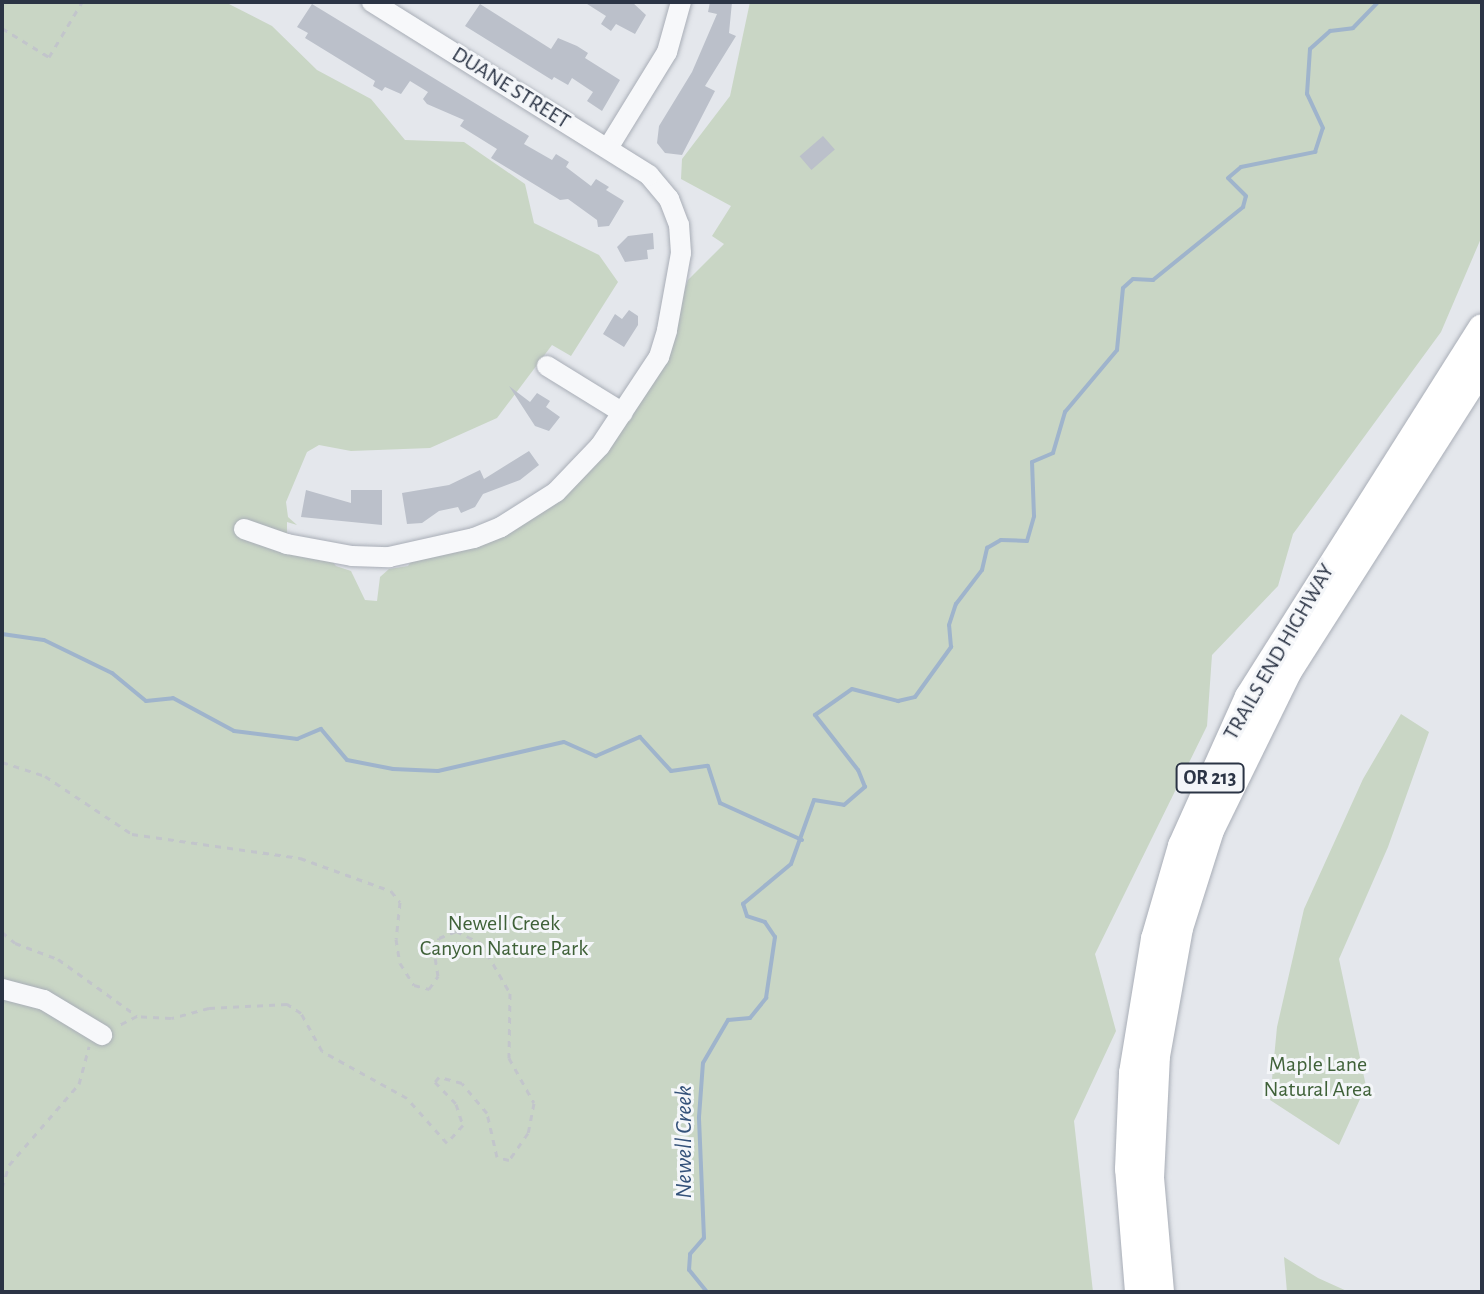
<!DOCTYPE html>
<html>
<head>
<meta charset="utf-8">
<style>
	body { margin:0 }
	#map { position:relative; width:1484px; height:1294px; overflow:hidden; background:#e4e7ec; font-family:"Alegreya Sans",sans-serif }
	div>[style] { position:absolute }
	.green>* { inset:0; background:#c9d6c5 }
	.stream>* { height:4px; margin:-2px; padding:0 2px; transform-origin:2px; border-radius:2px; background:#9fb4cc }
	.building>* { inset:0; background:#bbc0ca; transform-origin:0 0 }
	.path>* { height:3px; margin-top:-1.5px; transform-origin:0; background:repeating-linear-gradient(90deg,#c2c5cb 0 6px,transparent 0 12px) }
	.roads { filter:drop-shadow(0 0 2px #a9aeb7) drop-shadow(0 0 2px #a9aeb7) }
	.minor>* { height:20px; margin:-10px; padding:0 10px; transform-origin:10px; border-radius:10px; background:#f7f8fa }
	.highway>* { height:28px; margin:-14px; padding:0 14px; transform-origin:14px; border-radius:14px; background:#fff }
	span { translate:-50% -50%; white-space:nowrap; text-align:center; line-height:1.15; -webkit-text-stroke:6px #f4f6f9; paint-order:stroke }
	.shield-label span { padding:2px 6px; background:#f4f6f9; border:2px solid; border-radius:6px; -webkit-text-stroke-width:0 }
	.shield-label { font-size:20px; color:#2b3445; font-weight:700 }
	.street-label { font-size:22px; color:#2b3445 }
	.park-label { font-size:22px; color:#3f6138 }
	.water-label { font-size:24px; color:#34527a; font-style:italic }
	.frame { position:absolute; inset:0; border:4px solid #2b3445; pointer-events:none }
</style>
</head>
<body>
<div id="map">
	<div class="green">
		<div style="clip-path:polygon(2px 2px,225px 2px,272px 26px,317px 70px,371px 99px,405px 140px,464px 142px,525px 184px,534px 223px,599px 255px,618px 282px,571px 356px,552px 345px,497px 418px,430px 448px,351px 451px,319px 445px,307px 452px,286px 502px,288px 517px,297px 525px,287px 522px,287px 538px,325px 552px,336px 566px,351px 571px,365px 600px,377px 601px,380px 577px,389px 569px,408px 566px,414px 557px,547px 503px,653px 377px,688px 280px,724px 244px,712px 236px,731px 206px,681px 179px,682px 159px,730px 96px,750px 2px,1482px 2px,1482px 236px,1441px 332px,1293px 534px,1278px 586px,1212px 655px,1207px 726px,1095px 954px,1116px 1031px,1074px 1121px,1093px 1292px,2px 1292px)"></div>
		<div style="clip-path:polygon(1401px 714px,1429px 732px,1388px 847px,1339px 959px,1366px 1086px,1339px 1145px,1270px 1100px,1277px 1027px,1304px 909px,1363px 779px)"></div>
		<div style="clip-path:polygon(1284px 1257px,1318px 1278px,1349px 1292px,1287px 1292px)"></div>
	</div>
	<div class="stream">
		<div style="left:2px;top:634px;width:42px;rotate:8.1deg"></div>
		<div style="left:44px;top:640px;width:76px;rotate:25.9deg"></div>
		<div style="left:112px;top:673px;width:44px;rotate:39.5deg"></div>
		<div style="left:146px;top:701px;width:27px;rotate:-6deg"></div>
		<div style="left:173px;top:698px;width:69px;rotate:28.4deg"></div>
		<div style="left:234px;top:731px;width:64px;rotate:7.2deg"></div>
		<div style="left:297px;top:739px;width:26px;rotate:-23deg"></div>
		<div style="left:321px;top:729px;width:40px;rotate:50deg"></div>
		<div style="left:347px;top:760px;width:47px;rotate:11.1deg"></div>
		<div style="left:393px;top:769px;width:45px;rotate:2.5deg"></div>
		<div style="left:438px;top:771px;width:129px;rotate:-13deg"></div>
		<div style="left:564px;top:742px;width:35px;rotate:24deg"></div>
		<div style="left:596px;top:756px;width:48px;rotate:-23.4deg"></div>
		<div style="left:640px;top:737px;width:46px;rotate:47.6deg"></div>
		<div style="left:671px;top:771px;width:37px;rotate:-8deg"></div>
		<div style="left:708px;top:766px;width:39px;rotate:72deg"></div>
		<div style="left:720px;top:803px;width:90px;rotate:24.3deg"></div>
		<div style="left:707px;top:1292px;width:28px;rotate:-129deg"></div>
		<div style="left:689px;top:1270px;width:16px;rotate:-86deg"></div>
		<div style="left:690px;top:1254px;width:21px;rotate:-49deg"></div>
		<div style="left:704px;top:1238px;width:121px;rotate:-92.4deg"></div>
		<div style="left:699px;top:1117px;width:54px;rotate:-85.8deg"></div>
		<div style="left:703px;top:1063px;width:50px;rotate:-59.8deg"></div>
		<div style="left:728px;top:1020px;width:22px;rotate:-5deg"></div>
		<div style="left:750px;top:1018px;width:26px;rotate:-51deg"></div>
		<div style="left:766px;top:998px;width:62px;rotate:-81.6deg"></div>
		<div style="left:775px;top:937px;width:18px;rotate:-124deg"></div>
		<div style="left:765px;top:922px;width:19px;rotate:-162deg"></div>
		<div style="left:747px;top:916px;width:13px;rotate:-108deg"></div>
		<div style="left:743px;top:904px;width:62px;rotate:-39.8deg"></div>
		<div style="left:791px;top:864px;width:68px;rotate:-70.2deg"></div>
		<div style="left:814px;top:800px;width:30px;rotate:9deg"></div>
		<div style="left:844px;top:805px;width:28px;rotate:-41deg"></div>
		<div style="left:865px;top:787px;width:18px;rotate:-112deg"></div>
		<div style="left:858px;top:770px;width:70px;rotate:-128deg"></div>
		<div style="left:815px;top:715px;width:45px;rotate:-35.1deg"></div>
		<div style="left:852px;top:689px;width:48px;rotate:14.6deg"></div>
		<div style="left:898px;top:701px;width:17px;rotate:-13deg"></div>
		<div style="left:915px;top:697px;width:62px;rotate:-54.2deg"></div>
		<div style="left:951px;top:647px;width:22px;rotate:-95deg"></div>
		<div style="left:949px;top:625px;width:22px;rotate:-72deg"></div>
		<div style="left:956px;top:604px;width:43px;rotate:-52.6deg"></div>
		<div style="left:982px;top:570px;width:23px;rotate:-77deg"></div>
		<div style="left:987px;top:548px;width:16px;rotate:-30deg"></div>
		<div style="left:1001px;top:540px;width:26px;rotate:2deg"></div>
		<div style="left:1027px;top:541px;width:26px;rotate:-74deg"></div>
		<div style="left:1034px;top:516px;width:54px;rotate:-92.1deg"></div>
		<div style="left:1032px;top:462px;width:23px;rotate:-23deg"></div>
		<div style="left:1053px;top:453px;width:43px;rotate:-73.7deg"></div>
		<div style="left:1065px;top:412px;width:81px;rotate:-50deg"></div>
		<div style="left:1117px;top:350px;width:62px;rotate:-84.5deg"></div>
		<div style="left:1123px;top:288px;width:13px;rotate:-42deg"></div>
		<div style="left:1133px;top:279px;width:20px;rotate:3deg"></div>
		<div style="left:1153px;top:280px;width:116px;rotate:-39deg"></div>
		<div style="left:1243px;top:207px;width:11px;rotate:-75deg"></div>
		<div style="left:1246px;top:196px;width:25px;rotate:-135deg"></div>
		<div style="left:1228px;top:178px;width:17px;rotate:-40deg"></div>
		<div style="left:1241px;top:167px;width:76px;rotate:-11.5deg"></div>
		<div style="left:1315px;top:152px;width:25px;rotate:-72deg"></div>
		<div style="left:1323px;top:128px;width:38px;rotate:-115deg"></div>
		<div style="left:1307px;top:94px;width:45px;rotate:-86.2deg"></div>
		<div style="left:1310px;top:49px;width:27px;rotate:-42deg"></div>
		<div style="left:1330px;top:31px;width:23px;rotate:-7deg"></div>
		<div style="left:1353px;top:28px;width:36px;rotate:-46deg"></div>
	</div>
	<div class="building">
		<div style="clip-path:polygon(584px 2px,632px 2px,646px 15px,635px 34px,616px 24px,611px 31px,601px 24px,606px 16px)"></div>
		<div style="clip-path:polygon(710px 2px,732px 2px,729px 33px,736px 36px,705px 86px,715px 91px,682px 155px,665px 153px,657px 143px,659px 126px,692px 72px,717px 14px,708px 12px)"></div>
		<div style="clip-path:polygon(312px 4px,529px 136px,524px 144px,552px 160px,556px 154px,569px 162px,566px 167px,591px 186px,596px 179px,609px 187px,606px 190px,624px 201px,609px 226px,598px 227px,597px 220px,568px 199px,560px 200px,491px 158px,497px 149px,460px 126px,464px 120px,427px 104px,423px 99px,428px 92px,410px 81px,401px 94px,385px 87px,382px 91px,373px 86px,375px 81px,305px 38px,308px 33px,297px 27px)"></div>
		<div style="clip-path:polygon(480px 4px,551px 49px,558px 38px,577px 46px,588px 53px,585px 58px,620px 80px,602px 111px,587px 101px,593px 92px,572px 78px,568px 85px,554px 77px,552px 80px,465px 26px)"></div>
		<div style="left:823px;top:136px;width:18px;height:31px;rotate:49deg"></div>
		<div style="clip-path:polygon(653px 233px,654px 249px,647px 250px,648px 259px,625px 262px,617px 247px,628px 236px)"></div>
		<div style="clip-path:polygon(629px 310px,638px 316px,638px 325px,624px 347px,603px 334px,615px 314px,622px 319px)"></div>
		<div style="clip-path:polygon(509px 386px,530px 402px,537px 393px,550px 401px,546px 407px,560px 417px,549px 431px,535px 426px)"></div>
		<div style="clip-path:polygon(529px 451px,539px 465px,520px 480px,483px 494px,475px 507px,461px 513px,458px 507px,439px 511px,422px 523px,407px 524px,402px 493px,449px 485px,480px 470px,484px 479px)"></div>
		<div style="clip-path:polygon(306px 490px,351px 503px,351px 490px,382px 490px,382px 525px,301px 517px)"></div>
	</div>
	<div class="path">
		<div style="left:2px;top:28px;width:55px;rotate:31.7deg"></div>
		<div style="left:49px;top:57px;width:64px;rotate:-59deg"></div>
		<div style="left:2px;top:762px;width:45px;rotate:18deg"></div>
		<div style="left:45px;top:776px;width:105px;rotate:33.7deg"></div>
		<div style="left:132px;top:834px;width:170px;rotate:8.1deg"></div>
		<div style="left:300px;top:858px;width:97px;rotate:19.9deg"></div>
		<div style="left:391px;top:891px;width:14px;rotate:51deg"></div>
		<div style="left:400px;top:902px;width:37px;rotate:96deg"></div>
		<div style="left:396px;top:939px;width:24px;rotate:81deg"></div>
		<div style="left:400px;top:963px;width:26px;rotate:58deg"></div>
		<div style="left:414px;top:985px;width:16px;rotate:15deg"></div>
		<div style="left:429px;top:989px;width:16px;rotate:-55deg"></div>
		<div style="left:438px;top:976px;width:25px;rotate:-99deg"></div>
		<div style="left:434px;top:951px;width:14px;rotate:-69deg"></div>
		<div style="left:439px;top:938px;width:18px;rotate:-22deg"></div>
		<div style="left:456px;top:931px;width:28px;rotate:26deg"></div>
		<div style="left:481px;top:943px;width:58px;rotate:59.9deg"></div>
		<div style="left:510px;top:993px;width:65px;rotate:90.9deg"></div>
		<div style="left:509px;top:1058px;width:51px;rotate:60.9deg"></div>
		<div style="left:534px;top:1103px;width:31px;rotate:101deg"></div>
		<div style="left:528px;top:1133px;width:33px;rotate:125deg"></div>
		<div style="left:509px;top:1160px;width:12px;rotate:-166deg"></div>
		<div style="left:497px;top:1157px;width:45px;rotate:-102.8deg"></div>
		<div style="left:487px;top:1113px;width:39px;rotate:-130deg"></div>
		<div style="left:462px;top:1083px;width:24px;rotate:-165deg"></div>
		<div style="left:439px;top:1077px;width:6px;rotate:129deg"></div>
		<div style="left:435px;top:1082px;width:30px;rotate:46deg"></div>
		<div style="left:456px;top:1104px;width:22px;rotate:72deg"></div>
		<div style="left:463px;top:1125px;width:24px;rotate:132deg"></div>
		<div style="left:447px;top:1143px;width:60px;rotate:-131.6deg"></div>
		<div style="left:407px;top:1098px;width:97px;rotate:-151.1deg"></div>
		<div style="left:322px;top:1051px;width:43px;rotate:-118.9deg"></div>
		<div style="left:301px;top:1013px;width:17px;rotate:-147deg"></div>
		<div style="left:287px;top:1004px;width:78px;rotate:177.1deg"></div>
		<div style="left:209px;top:1008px;width:39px;rotate:165deg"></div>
		<div style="left:171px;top:1018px;width:34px;rotate:-177deg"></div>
		<div style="left:137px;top:1016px;width:22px;rotate:153deg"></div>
		<div style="left:2px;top:932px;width:17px;rotate:40deg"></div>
		<div style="left:15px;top:943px;width:46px;rotate:20.4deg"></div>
		<div style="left:58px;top:959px;width:97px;rotate:35.8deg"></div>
		<div style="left:2px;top:1188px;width:24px;rotate:-73deg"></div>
		<div style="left:9px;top:1165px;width:107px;rotate:-49.2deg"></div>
		<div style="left:79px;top:1084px;width:39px;rotate:-75deg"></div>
	</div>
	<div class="roads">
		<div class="minor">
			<div style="left:608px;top:148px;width:113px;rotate:-58.4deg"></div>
			<div style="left:667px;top:52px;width:52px;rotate:-74.4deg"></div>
			<div style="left:547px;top:366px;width:89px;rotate:31.7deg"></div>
			<div style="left:244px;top:529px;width:46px;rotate:19.2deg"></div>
			<div style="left:287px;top:544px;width:66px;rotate:10.5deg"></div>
			<div style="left:352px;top:556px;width:37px;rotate:2deg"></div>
			<div style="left:389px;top:557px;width:87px;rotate:-12.6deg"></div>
			<div style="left:474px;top:538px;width:29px;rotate:-22deg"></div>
			<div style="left:501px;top:527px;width:65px;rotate:-32.5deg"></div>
			<div style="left:556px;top:492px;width:64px;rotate:-46.3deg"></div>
			<div style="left:600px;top:446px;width:107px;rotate:-56.5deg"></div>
			<div style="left:659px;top:357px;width:28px;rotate:-73deg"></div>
			<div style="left:667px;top:330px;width:78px;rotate:-79.7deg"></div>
			<div style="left:681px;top:253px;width:28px;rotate:-94deg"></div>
			<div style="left:679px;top:225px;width:28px;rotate:-111deg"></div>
			<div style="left:669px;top:199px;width:31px;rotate:-130deg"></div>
			<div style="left:649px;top:175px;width:327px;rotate:-148deg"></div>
			<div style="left:2px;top:989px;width:43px;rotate:14.7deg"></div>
			<div style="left:44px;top:1000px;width:68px;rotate:31.1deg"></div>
		</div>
		<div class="highway">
			<div style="left:1139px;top:1292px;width:123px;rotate:-94.6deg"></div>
			<div style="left:1129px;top:1169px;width:96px;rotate:-87.6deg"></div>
			<div style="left:1133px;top:1073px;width:136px;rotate:-80.7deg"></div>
			<div style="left:1155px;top:939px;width:97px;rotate:-73.8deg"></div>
			<div style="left:1182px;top:846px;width:163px;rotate:-65.8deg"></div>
			<div style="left:1249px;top:697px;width:436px;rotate:-57.7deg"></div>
			<div style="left:1160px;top:1292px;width:114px;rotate:-95deg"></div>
			<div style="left:1150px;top:1178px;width:122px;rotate:-87.2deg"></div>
			<div style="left:1156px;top:1056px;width:130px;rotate:-79.8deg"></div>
			<div style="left:1179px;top:928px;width:103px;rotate:-72.4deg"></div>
			<div style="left:1210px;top:830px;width:177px;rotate:-63.9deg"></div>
			<div style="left:1288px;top:671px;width:361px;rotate:-57.5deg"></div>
		</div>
	</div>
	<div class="shield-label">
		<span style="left:1210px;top:778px">OR 213</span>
	</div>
	<div class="street-label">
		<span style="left:511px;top:88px;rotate:32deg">DUANE STREET</span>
		<span style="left:1279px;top:652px;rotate:-60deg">TRAILS END HIGHWAY</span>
	</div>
	<div class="park-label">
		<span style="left:504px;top:936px">Newell Creek<br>Canyon Nature Park</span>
		<span style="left:1318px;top:1077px">Maple Lane<br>Natural Area</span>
	</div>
	<div class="water-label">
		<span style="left:685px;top:1142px;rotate:-90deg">Newell Creek</span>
	</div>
	<div class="frame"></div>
</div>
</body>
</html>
